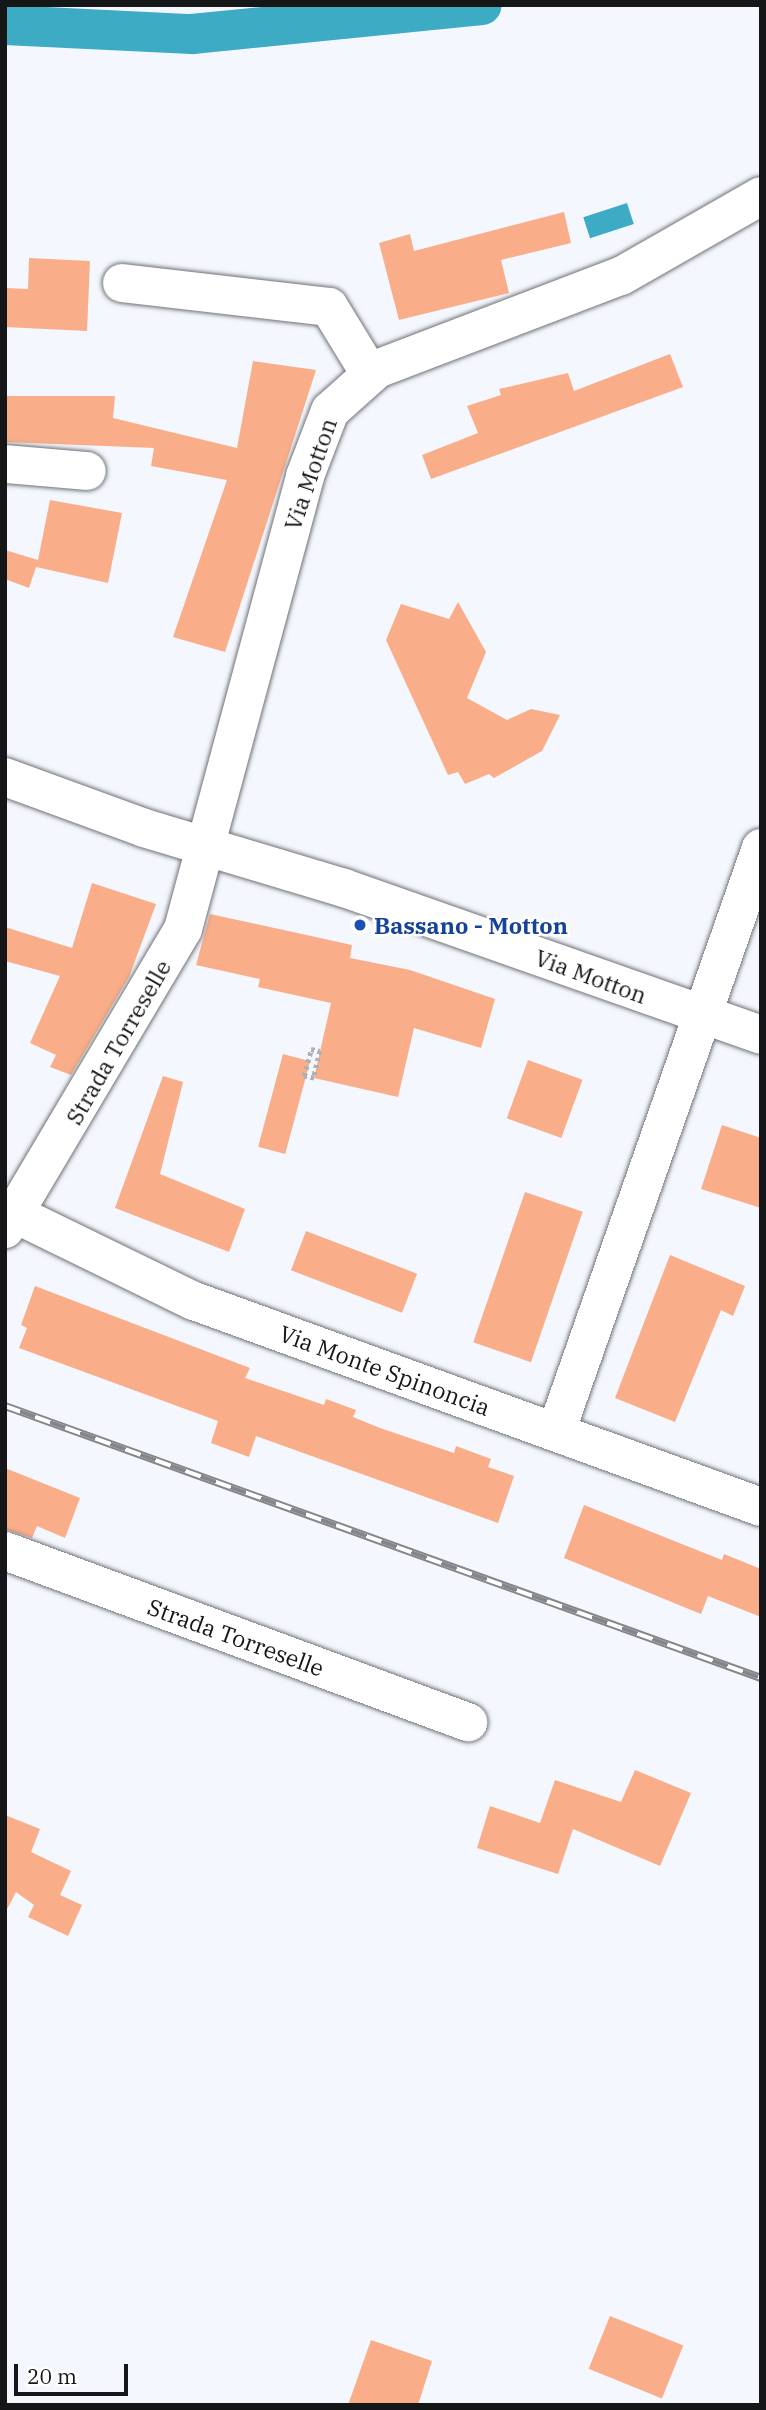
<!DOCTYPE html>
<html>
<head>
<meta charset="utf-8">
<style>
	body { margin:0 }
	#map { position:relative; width:766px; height:2410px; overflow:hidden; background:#f5f7fe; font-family:"IBM Plex Serif",serif }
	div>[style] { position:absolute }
	.water>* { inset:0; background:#3dabc4; transform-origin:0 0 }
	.canal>* { height:40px; margin:-20px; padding:0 20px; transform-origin:20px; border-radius:20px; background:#3dabc4 }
	.building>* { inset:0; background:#f9ad88; transform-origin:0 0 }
	.path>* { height:4.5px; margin-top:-2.25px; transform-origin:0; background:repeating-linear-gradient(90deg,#afb0b6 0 3.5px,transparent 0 7px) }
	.roads { filter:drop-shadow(0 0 2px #707277) drop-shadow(0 0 2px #707277) }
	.minor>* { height:38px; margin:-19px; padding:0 19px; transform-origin:19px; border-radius:19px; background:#fff }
	.major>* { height:38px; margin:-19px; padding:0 19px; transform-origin:19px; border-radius:19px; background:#fff }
	.rail>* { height:8px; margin-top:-4px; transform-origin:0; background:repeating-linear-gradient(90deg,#fff 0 16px,#84868a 0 32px); box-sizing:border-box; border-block:2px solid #84868a }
	.dots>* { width:19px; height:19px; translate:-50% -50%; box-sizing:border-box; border:4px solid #fff; border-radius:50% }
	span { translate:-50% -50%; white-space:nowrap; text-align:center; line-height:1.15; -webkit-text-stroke:5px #fff; paint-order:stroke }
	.street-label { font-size:23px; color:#151618 }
	.transit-label { font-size:23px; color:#164399; font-weight:700 }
	.left { translate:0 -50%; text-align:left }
	.frame { position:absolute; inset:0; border:7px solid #151618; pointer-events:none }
	.scale { position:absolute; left:14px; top:2364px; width:114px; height:32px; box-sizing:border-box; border:4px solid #151618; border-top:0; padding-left:9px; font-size:21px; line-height:24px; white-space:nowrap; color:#151618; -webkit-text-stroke:5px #fff; paint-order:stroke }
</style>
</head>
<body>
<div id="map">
	<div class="water">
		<div style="left:627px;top:203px;width:22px;height:46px;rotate:72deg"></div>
	</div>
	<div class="canal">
		<div style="left:5px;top:25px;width:187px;rotate:2.8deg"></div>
		<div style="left:192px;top:34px;width:291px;rotate:-5.7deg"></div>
	</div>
	<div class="building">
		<div style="clip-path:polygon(564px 212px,571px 243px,501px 260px,509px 293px,399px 320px,379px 243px,410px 234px,414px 251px)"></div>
		<div style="clip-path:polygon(29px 258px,90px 261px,87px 331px,5px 327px,5px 288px,28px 289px)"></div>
		<div style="clip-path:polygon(670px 354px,683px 387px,431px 479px,422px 455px,478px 433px,467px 406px,501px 395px,499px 389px,568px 373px,574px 391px)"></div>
		<div style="clip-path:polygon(253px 361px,316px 370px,225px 652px,173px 637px,227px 480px,151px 466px,154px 448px,5px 442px,5px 396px,115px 396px,113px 418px,237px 448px)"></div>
		<div style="clip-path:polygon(50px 500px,122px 513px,108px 583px,36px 567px,29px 588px,5px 579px,5px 550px,38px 560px)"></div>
		<div style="clip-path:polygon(458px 602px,486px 652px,467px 698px,507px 720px,531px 709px,560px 715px,542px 751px,494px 778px,489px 774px,465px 784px,458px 772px,448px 775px,386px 640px,401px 604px,449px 619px)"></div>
		<div style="clip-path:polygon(92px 883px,156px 904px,129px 977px,71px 1075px,50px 1067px,56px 1055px,30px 1043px,60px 976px,5px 961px,5px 927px,72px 948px)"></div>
		<div style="clip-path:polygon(210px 914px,352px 945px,350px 958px,410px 970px,495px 999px,481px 1048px,414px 1028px,398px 1097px,314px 1078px,331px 1003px,258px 987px,260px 979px,196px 965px)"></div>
		<div style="left:283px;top:1054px;width:28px;height:96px;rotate:15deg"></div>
		<div style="left:528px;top:1060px;width:58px;height:62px;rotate:20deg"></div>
		<div style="clip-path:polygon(163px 1076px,183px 1082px,160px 1174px,245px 1209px,229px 1252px,115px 1208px)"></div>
		<div style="clip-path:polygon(722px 1125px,761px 1138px,761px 1208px,701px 1189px)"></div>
		<div style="left:525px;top:1192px;width:61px;height:159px;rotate:19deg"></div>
		<div style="left:306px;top:1231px;width:119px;height:42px;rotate:21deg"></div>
		<div style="clip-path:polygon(670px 1255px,745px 1286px,733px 1316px,721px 1310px,675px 1422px,615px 1398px)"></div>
		<div style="clip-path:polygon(35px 1286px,250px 1368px,245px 1378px,324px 1405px,326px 1399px,356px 1410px,353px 1417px,380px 1428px,454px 1453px,456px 1446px,491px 1459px,488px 1467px,514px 1476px,498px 1523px,256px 1436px,249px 1457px,211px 1443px,218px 1421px,19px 1348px,27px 1328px,21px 1325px)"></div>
		<div style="clip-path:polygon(5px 1468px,80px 1498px,65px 1538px,37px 1526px,32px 1538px,5px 1529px)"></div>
		<div style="clip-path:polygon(584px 1505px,722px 1560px,724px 1554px,761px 1569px,761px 1617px,708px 1596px,701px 1614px,564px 1558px)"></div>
		<div style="clip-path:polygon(635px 1770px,691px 1793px,660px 1866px,573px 1829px,558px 1874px,477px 1848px,490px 1806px,540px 1823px,555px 1780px,621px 1802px)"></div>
		<div style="clip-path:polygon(5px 1815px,40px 1829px,31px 1852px,71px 1871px,60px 1895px,82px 1905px,68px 1936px,28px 1917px,34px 1905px,16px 1892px,5px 1913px)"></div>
		<div style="left:610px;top:2316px;width:79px;height:57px;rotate:22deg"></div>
		<div style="clip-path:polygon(371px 2340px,432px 2361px,418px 2405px,348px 2405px)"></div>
	</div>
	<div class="path">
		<div style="left:311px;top:1049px;width:9px;rotate:13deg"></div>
		<div style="left:320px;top:1051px;width:28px;rotate:103deg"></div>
		<div style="left:314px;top:1078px;width:10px;rotate:-169deg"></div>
		<div style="left:304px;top:1076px;width:28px;rotate:-75deg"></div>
	</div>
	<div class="roads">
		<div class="minor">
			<div style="left:122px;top:283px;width:208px;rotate:6.6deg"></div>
			<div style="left:329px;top:307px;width:79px;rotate:58.5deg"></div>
			<div style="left:5px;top:464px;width:82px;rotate:4.9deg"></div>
			<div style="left:5px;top:1209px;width:210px;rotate:26deg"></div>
			<div style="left:194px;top:1301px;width:603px;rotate:19.97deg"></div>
			<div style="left:5px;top:1229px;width:349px;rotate:-59.3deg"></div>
			<div style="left:183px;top:929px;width:469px;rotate:-74.9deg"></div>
			<div style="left:305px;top:476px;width:70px;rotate:-69deg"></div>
			<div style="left:330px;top:411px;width:63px;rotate:-41.8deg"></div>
			<div style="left:377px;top:369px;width:261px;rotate:-20.9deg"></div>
			<div style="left:621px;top:276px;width:161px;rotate:-29.7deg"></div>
			<div style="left:556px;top:1432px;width:619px;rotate:-70.66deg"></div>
			<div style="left:5px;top:1551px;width:494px;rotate:20.3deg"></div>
		</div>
		<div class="major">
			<div style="left:5px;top:777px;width:148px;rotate:20.1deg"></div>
			<div style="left:144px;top:828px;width:209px;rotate:16.7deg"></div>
			<div style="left:344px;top:888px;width:442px;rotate:19.4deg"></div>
		</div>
	</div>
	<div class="rail">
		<div style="left:5px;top:1406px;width:803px;rotate:19.79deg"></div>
	</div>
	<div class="dots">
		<div style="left:360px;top:925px;background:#1a4fb4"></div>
	</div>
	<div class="street-label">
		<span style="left:310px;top:474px;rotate:-71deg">Via Motton</span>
		<span style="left:591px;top:976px;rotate:20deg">Via Motton</span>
		<span style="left:118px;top:1042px;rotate:-60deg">Strada Torreselle</span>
		<span style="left:385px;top:1370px;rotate:20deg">Via Monte Spinoncia</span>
		<span style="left:236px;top:1637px;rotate:20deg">Strada Torreselle</span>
	</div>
	<div class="transit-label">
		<span class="left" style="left:374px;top:925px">Bassano - Motton</span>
	</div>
	<div class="frame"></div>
	<div class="scale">20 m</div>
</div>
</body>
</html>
